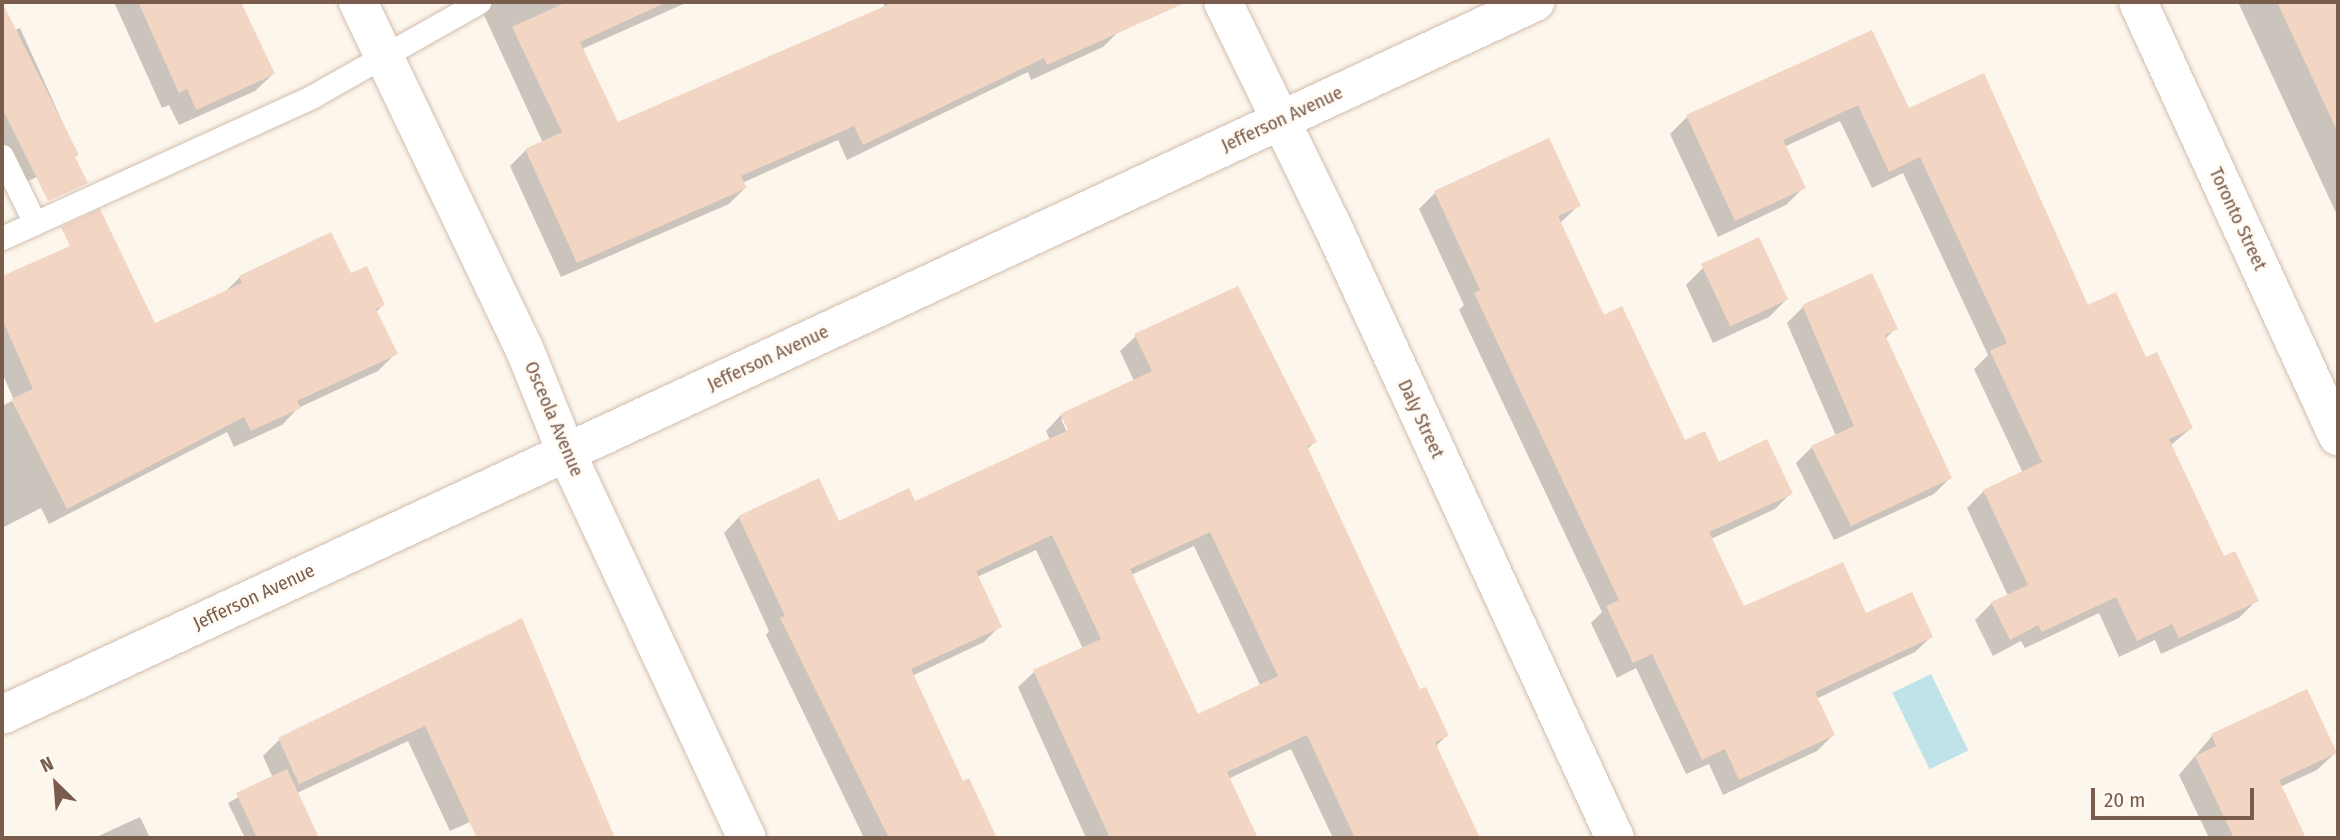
<!DOCTYPE html>
<html>
<head>
<meta charset="utf-8">
<style>
	body { margin:0 }
	#map { position:relative; width:2340px; height:840px; overflow:hidden; background:#fdf6ec; font-family:"Fira Sans Condensed",sans-serif }
	div>[style] { position:absolute }
	.water>* { inset:0; background:#bfe3e8; transform-origin:0 0 }
	.shadow>* { inset:0; background:#0003 }
	.building>* { inset:0; background:#f3d5c3; transform-origin:0 0 }
	.roads { filter:drop-shadow(0 0 2px #d1beb0) drop-shadow(0 0 2px #d1beb0) }
	.service>* { height:23px; margin:-11.5px; padding:0 11.5px; transform-origin:11.5px; border-radius:11.5px; background:#fff }
	.minor>* { height:38px; margin:-19px; padding:0 19px; transform-origin:19px; border-radius:19px; background:#fff }
	.tertiary>* { height:38px; margin:-19px; padding:0 19px; transform-origin:19px; border-radius:19px; background:#fff }
	span { translate:-50% -50%; white-space:nowrap; text-align:center; line-height:1.15; -webkit-text-stroke:5px #fffaf3; paint-order:stroke }
	.street-label { font-size:19px; color:#7a5c4d }
	.frame { position:absolute; inset:0; border:4px solid #7a5c4d; pointer-events:none }
	.north { position:absolute; left:21px; top:749px; width:70px; height:70px; -webkit-text-stroke:5px #fffaf3; paint-order:stroke; rotate:335deg; font-size:19px; font-weight:700; line-height:28px; text-align:center; color:#7a5c4d }
	.north::after { content:''; display:block; margin:auto; width:24px; height:32px; background:#7a5c4d; clip-path:polygon(50% 0,100% 100%,50% 72%,0 100%) }
	.scale { position:absolute; left:2091px; top:788px; width:163px; height:32px; box-sizing:border-box; border:4px solid #7a5c4d; border-top:0; padding-left:9px; font-size:21px; line-height:24px; white-space:nowrap; color:#7a5c4d; -webkit-text-stroke:5px #fffaf3; paint-order:stroke }
</style>
</head>
<body>
<div id="map">
	<div class="water">
		<div style="left:1931px;top:674px;width:85px;height:43px;rotate:64deg"></div>
	</div>
	<div class="shadow">
		<div style="clip-path:polygon(114px 2px,228px 2px,241px 30px,273px 74px,255px 91px,179px 125px,169px 105px,162px 108px)"></div>
		<div style="clip-path:polygon(478px 2px,688px 2px,582px 49px,617px 124px,885px 7px,883px 2px,1105px 2px,1118px 32px,1103px 47px,1031px 80px,1028px 72px,847px 160px,838px 140px,742px 183px,745px 188px,729px 204px,561px 277px,510px 166px,526px 150px,543px 143px)"></div>
		<div style="clip-path:polygon(2238px 2px,2338px 2px,2338px 217px)"></div>
		<div style="clip-path:polygon(20px 28px,77px 154px,68px 163px,19px 185px,2px 154px,2px 36px)"></div>
		<div style="clip-path:polygon(1872px 32px,1908px 110px,2087px 307px,2145px 359px,2191px 428px,2170px 446px,2223px 559px,2256px 601px,2239px 618px,2161px 654px,2155px 640px,2119px 657px,2099px 613px,2025px 648px,2021px 641px,1993px 656px,1975px 620px,1992px 603px,2008px 596px,1967px 508px,1984px 491px,2023px 473px,1974px 369px,1988px 355px,1903px 173px,1872px 188px,1840px 121px,1784px 147px,1803px 188px,1786px 205px,1718px 237px,1670px 134px,1687px 117px)"></div>
		<div style="clip-path:polygon(1435px 193px,1579px 205px,1560px 223px,1604px 317px,1684px 442px,1718px 464px,1791px 493px,1775px 509px,1711px 539px,1743px 609px,1865px 616px,1931px 637px,1915px 652px,1816px 699px,1833px 735px,1817px 751px,1723px 795px,1709px 764px,1686px 774px,1636px 668px,1617px 678px,1591px 623px,1602px 612px,1459px 310px,1464px 305px,1419px 209px)"></div>
		<div style="clip-path:polygon(109px 230px,155px 326px,223px 294px,240px 277px,350px 276px,383px 305px,376px 312px,395px 354px,378px 371px,298px 408px,282px 425px,234px 447px,227px 432px,49px 524px,41px 508px,2px 528px,2px 406px,14px 400px,2px 373px,2px 278px)"></div>
		<div style="clip-path:polygon(1758px 240px,1786px 300px,1769px 317px,1713px 343px,1686px 285px,1703px 268px)"></div>
		<div style="clip-path:polygon(1803px 307px,1896px 328px,1885px 339px,1950px 478px,1934px 494px,1834px 540px,1796px 463px,1812px 447px,1836px 436px,1787px 323px)"></div>
		<div style="clip-path:polygon(evenodd,1136px 336px,1315px 442px,1307px 449px,1419px 692px,1447px 735px,1435px 747px,1478px 838px,1333px 838px,1291px 749px,1228px 779px,1256px 838px,1086px 838px,1018px 687px,1034px 672px,1083px 649px,1036px 550px,977px 577px,1000px 626px,984px 642px,912px 676px,962px 783px,968px 780px,993px 838px,864px 838px,766px 635px,769px 631px,724px 533px,739px 517px,838px 523px,914px 504px,1050px 440px,1046px 431px,1061px 415px,1134px 381px,1120px 351px,1136px 336px,1061px 419px,1065px 419px,1073px 437px,1070px 439px,1061px 419px,1136px 336px,1194px 546px,1261px 687px,1197px 716px,1131px 575px,1194px 546px)"></div>
		<div style="clip-path:polygon(522px 620px,614px 838px,502px 838px,490px 813px,450px 831px,408px 741px,297px 793px,297px 823px,264px 838px,245px 838px,228px 803px,273px 778px,263px 756px,279px 740px)"></div>
		<div style="clip-path:polygon(2306px 692px,2335px 753px,2317px 770px,2280px 787px,2304px 838px,2209px 838px,2179px 775px,2212px 736px)"></div>
		<div style="clip-path:polygon(140px 817px,150px 838px,94px 838px)"></div>
	</div>
	<div class="building">
		<div style="clip-path:polygon(2px 2px,79px 155px,75px 157px,88px 183px,48px 201px,2px 108px)"></div>
		<div style="clip-path:polygon(138px 2px,241px 2px,275px 74px,196px 110px,187px 89px,179px 93px)"></div>
		<div style="clip-path:polygon(567px 2px,667px 2px,580px 42px,618px 122px,894px 2px,1187px 2px,1047px 65px,1044px 58px,863px 145px,854px 126px,741px 176px,747px 188px,577px 263px,525px 149px,562px 132px,512px 27px)"></div>
		<div style="clip-path:polygon(2277px 2px,2338px 2px,2338px 133px)"></div>
		<div style="clip-path:polygon(1872px 30px,1909px 108px,1984px 73px,2088px 305px,2116px 292px,2146px 357px,2157px 352px,2193px 428px,2169px 439px,2224px 556px,2235px 551px,2259px 601px,2179px 638px,2172px 624px,2137px 641px,2116px 597px,2042px 632px,2038px 625px,2010px 640px,1991px 602px,2028px 585px,1983px 490px,2042px 462px,1990px 351px,2007px 343px,1920px 157px,1889px 172px,1858px 105px,1783px 140px,1806px 188px,1735px 221px,1686px 115px)"></div>
		<div style="clip-path:polygon(1549px 138px,1581px 206px,1558px 216px,1604px 315px,1622px 306px,1685px 440px,1705px 431px,1719px 462px,1767px 439px,1793px 494px,1709px 532px,1744px 606px,1843px 562px,1866px 613px,1912px 592px,1933px 637px,1815px 692px,1835px 735px,1739px 780px,1725px 749px,1702px 760px,1652px 654px,1633px 663px,1606px 606px,1619px 600px,1474px 293px,1480px 290px,1434px 191px)"></div>
		<div style="clip-path:polygon(100px 209px,155px 323px,242px 283px,239px 276px,331px 232px,351px 273px,367px 266px,385px 305px,376px 309px,398px 354px,297px 401px,301px 408px,251px 431px,244px 417px,67px 509px,11px 399px,33px 389px,2px 319px,2px 276px,70px 246px,61px 227px)"></div>
		<div style="left:1759px;top:237px;width:69px;height:64px;rotate:65deg"></div>
		<div style="clip-path:polygon(1872px 273px,1898px 329px,1885px 335px,1952px 478px,1851px 526px,1811px 446px,1854px 426px,1802px 305px)"></div>
		<div style="clip-path:polygon(evenodd,1238px 286px,1317px 442px,1307px 446px,1420px 689px,1426px 687px,1449px 736px,1435px 742px,1480px 838px,1355px 838px,1307px 735px,1227px 772px,1258px 838px,1110px 838px,1033px 670px,1101px 639px,1052px 535px,976px 571px,1002px 627px,911px 669px,963px 781px,969px 778px,997px 838px,889px 838px,780px 618px,785px 616px,738px 516px,819px 478px,839px 521px,909px 488px,915px 501px,1068px 430px,1060px 414px,1152px 371px,1134px 334px,1238px 286px,1210px 532px,1278px 676px,1198px 714px,1130px 569px,1210px 532px)"></div>
		<div style="clip-path:polygon(522px 618px,615px 838px,477px 838px,425px 726px,299px 784px,278px 738px)"></div>
		<div style="clip-path:polygon(2307px 689px,2337px 753px,2279px 780px,2306px 838px,2234px 838px,2195px 756px,2216px 746px,2211px 734px)"></div>
		<div style="clip-path:polygon(287px 769px,308px 814px,319px 838px,257px 838px,236px 793px)"></div>
	</div>
	<div class="roads">
		<div class="service">
			<div style="left:2px;top:156px;width:75px;rotate:63.8deg"></div>
			<div style="left:2px;top:238px;width:342px;rotate:-24.5deg"></div>
			<div style="left:313px;top:96px;width:191px;rotate:-29.5deg"></div>
		</div>
		<div class="minor">
			<div style="left:358px;top:2px;width:384px;rotate:64.4deg"></div>
			<div style="left:524px;top:348px;width:112px;rotate:68deg"></div>
			<div style="left:566px;top:452px;width:426px;rotate:64.9deg"></div>
			<div style="left:1223px;top:2px;width:246px;rotate:64deg"></div>
			<div style="left:1331px;top:223px;width:677px;rotate:65.21deg"></div>
			<div style="left:2138px;top:2px;width:478px;rotate:65.3deg"></div>
		</div>
		<div class="tertiary">
			<div style="left:2px;top:715px;width:1691px;rotate:-24.94deg"></div>
		</div>
	</div>
	<div class="street-label">
		<span style="left:1282px;top:119px;rotate:-25deg">Jefferson Avenue</span>
		<span style="left:2238px;top:219px;rotate:65deg">Toronto Street</span>
		<span style="left:768px;top:358px;rotate:-25deg">Jefferson Avenue</span>
		<span style="left:554px;top:419px;rotate:67deg">Osceola Avenue</span>
		<span style="left:1421px;top:419px;rotate:65deg">Daly Street</span>
		<span style="left:254px;top:597px;rotate:-25deg">Jefferson Avenue</span>
	</div>
	<div class="frame"></div>
	<div class="north">N</div>
	<div class="scale">20 m</div>
</div>
</body>
</html>
